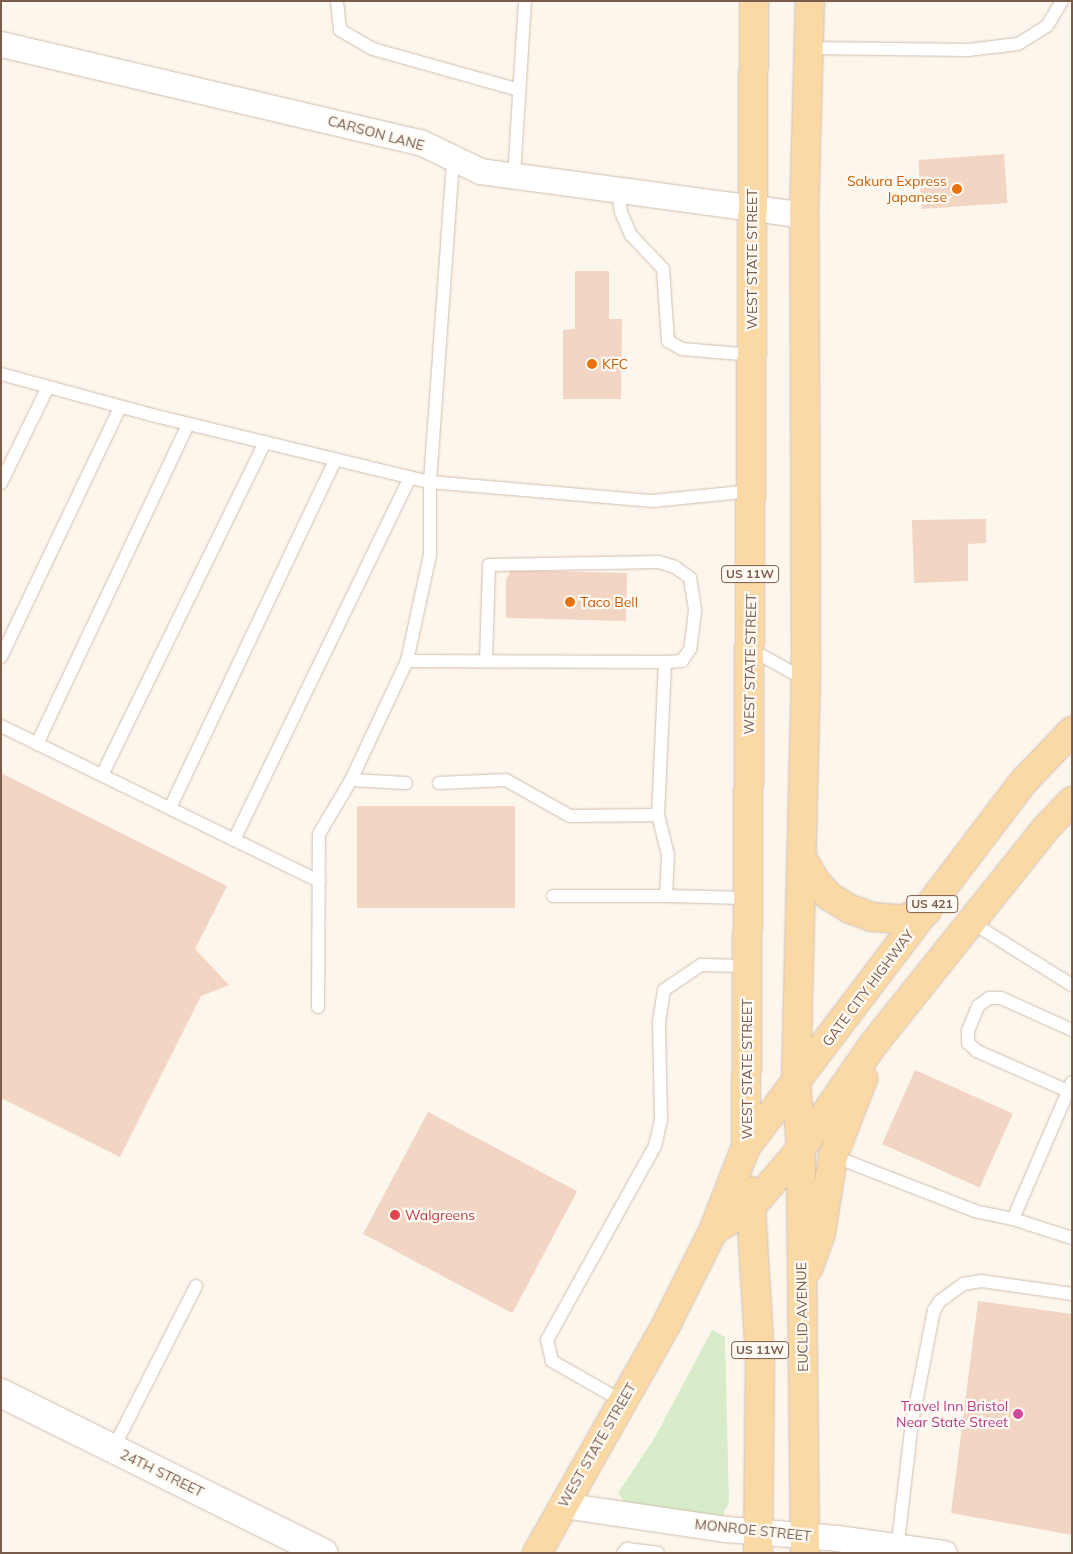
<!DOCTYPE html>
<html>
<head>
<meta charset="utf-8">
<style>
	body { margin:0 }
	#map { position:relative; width:1073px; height:1554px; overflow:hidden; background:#fdf6ec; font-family:Mulish,sans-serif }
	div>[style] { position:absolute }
	.green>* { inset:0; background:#d8ecc9 }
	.building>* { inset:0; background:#f3d5c3; transform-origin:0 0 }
	.roads { filter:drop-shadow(0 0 1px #d1beb0) drop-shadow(0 0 1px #d1beb0) }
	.service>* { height:12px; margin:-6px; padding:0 6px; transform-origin:6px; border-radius:6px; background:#fff }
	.minor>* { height:25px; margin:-12.5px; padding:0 12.5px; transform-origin:12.5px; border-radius:12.5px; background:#fff }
	.tertiary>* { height:28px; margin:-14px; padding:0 14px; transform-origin:14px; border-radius:14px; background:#fff }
	.primary>* { height:28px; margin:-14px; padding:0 14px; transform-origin:14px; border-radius:14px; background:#fbd9a5 }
	.dots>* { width:14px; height:14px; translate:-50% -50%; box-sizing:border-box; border:2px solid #fffaf3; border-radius:50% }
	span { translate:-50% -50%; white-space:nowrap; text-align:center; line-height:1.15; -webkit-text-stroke:4.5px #fffaf3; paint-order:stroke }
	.shield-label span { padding:1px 4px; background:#fffaf3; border:1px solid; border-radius:4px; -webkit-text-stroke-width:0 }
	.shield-label { font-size:12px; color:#7a5c4d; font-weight:700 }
	.street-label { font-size:14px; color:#7a5c4d }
	.food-label { font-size:14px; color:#c56008 }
	.right { translate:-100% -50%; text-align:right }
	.left { translate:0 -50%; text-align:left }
	.health-label { font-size:14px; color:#be3a42 }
	.hotel-label { font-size:14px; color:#b23c85 }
	.frame { position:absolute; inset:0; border:2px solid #7a5c4d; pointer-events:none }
</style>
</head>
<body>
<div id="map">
	<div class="green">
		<div style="clip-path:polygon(712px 1330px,725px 1337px,729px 1504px,724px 1511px,723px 1519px,622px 1505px,623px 1500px,618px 1493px,655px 1437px)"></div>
	</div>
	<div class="building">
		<div style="left:1004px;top:154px;width:49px;height:86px;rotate:86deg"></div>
		<div style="clip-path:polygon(575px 271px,609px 271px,609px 319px,622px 319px,621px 399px,563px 399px,563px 330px,575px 329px)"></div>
		<div style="clip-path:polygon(986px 519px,986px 543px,968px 544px,968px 581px,914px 583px,912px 520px)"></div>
		<div style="clip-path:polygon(511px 570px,627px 573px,626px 621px,506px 618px,506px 580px)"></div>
		<div style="clip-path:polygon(1px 773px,227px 886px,195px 949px,229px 985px,201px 996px,120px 1157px,1px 1098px)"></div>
		<div style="left:357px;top:806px;width:158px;height:102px"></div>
		<div style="left:915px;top:1070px;width:107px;height:81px;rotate:24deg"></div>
		<div style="left:428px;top:1112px;width:169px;height:138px;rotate:28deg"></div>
		<div style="clip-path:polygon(978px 1301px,1072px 1314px,1072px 1535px,951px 1513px)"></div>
	</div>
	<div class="roads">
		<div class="service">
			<div style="left:337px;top:1px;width:29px;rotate:84deg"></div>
			<div style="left:340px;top:30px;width:38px;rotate:30deg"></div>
			<div style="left:373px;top:49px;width:152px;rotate:15.7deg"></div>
			<div style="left:808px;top:48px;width:160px;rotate:0.7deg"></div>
			<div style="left:968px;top:50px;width:50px;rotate:-6.8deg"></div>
			<div style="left:1018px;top:44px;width:34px;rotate:-32deg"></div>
			<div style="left:1047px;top:26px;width:29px;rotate:-59deg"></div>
			<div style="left:514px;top:176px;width:175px;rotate:-86.4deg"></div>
			<div style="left:618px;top:189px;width:23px;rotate:83deg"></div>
			<div style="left:621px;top:212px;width:25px;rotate:67deg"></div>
			<div style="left:631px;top:235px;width:47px;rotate:46.7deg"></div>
			<div style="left:663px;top:269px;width:72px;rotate:86deg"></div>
			<div style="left:668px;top:341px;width:16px;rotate:30deg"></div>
			<div style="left:682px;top:349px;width:70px;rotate:4.9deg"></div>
			<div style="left:1px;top:374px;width:156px;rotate:15.2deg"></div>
			<div style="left:152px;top:415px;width:286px;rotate:13.6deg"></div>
			<div style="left:430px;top:482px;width:224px;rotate:4.9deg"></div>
			<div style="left:653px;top:501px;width:99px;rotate:-5.8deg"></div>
			<div style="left:1px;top:483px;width:107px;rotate:-63.9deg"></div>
			<div style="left:750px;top:649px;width:64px;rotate:29deg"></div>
			<div style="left:1px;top:657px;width:277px;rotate:-64.5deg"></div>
			<div style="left:407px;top:661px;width:258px;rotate:0.2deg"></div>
			<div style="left:665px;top:662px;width:153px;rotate:92.6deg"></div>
			<div style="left:658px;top:815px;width:88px;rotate:179.3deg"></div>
			<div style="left:570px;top:816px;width:73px;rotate:-150.6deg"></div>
			<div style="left:506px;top:780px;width:67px;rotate:177.4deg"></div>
			<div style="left:486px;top:661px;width:96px;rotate:-88.2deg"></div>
			<div style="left:489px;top:565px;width:170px;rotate:-1deg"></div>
			<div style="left:659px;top:562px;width:17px;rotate:17deg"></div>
			<div style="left:675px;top:567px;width:19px;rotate:36deg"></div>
			<div style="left:690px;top:578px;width:33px;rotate:81deg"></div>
			<div style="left:695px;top:611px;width:38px;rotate:97deg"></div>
			<div style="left:690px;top:649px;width:14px;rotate:124deg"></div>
			<div style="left:682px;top:661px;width:17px;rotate:177deg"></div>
			<div style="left:1px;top:726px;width:354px;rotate:26deg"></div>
			<div style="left:37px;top:744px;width:354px;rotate:-64.7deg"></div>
			<div style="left:102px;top:775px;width:371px;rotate:-63.9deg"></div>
			<div style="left:406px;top:783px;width:55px;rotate:-176.9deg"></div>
			<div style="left:351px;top:780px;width:132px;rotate:-64.8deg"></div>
			<div style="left:407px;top:661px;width:108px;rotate:-77.8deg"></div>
			<div style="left:430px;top:555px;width:73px;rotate:-90deg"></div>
			<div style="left:430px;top:482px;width:323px;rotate:-85.9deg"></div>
			<div style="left:170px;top:808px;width:386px;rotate:-64.6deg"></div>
			<div style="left:234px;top:840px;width:403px;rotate:-64.1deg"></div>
			<div style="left:553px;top:896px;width:113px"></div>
			<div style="left:666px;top:896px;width:41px;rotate:-87.2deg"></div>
			<div style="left:668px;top:855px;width:41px;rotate:-104deg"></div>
			<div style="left:666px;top:896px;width:81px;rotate:1.4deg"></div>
			<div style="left:971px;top:922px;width:119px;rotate:32deg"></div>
			<div style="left:318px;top:1007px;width:173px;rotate:-89.7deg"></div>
			<div style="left:319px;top:834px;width:63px;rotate:-59.3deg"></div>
			<div style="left:1068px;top:1091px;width:99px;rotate:-156.3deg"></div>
			<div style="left:977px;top:1051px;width:12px;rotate:-138deg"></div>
			<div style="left:968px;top:1043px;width:12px;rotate:-90deg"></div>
			<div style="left:968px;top:1031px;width:27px;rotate:-68deg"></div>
			<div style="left:978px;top:1006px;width:14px;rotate:-36deg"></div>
			<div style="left:989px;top:998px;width:12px"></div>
			<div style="left:1001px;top:998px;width:78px;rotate:24.3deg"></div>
			<div style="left:833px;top:1156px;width:152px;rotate:21.2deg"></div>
			<div style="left:975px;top:1211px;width:39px;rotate:12deg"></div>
			<div style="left:1013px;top:1219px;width:149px;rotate:-66.7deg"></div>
			<div style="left:1013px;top:1219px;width:62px;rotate:17.9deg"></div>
			<div style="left:622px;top:1401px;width:81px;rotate:-150.3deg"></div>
			<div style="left:552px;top:1361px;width:22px;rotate:-103deg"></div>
			<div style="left:547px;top:1340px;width:222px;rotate:-60.9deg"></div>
			<div style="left:655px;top:1146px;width:28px;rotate:-77deg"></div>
			<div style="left:661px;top:1119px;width:97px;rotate:-91.2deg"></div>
			<div style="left:659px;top:1022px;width:32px;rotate:-81deg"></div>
			<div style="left:664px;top:990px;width:45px;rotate:-34deg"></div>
			<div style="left:701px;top:965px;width:46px;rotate:1.2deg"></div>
			<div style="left:113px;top:1449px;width:183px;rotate:-63deg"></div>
			<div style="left:897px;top:1550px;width:128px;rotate:-83.3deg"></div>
			<div style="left:912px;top:1423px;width:115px;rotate:-79deg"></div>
			<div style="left:934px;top:1310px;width:11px;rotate:-56deg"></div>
			<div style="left:940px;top:1301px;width:29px;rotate:-36deg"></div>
			<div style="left:963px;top:1284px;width:18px;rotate:-9deg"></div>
			<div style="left:981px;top:1281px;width:92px;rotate:8.1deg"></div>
			<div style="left:623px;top:1553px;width:6px;rotate:-45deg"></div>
			<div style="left:627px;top:1549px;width:31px;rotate:7deg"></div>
		</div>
		<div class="minor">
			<div style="left:1px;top:44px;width:430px;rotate:13.2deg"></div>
			<div style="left:420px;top:142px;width:67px;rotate:25.8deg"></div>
			<div style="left:480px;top:171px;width:327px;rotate:7.7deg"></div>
			<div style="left:563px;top:1505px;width:165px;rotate:8.4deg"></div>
			<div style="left:726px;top:1529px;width:111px;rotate:4.6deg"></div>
			<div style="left:837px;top:1538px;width:108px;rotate:8deg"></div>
		</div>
		<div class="tertiary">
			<div style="left:1px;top:1393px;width:360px;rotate:26.4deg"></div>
		</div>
		<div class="primary">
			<div style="left:802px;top:857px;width:25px;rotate:61deg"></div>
			<div style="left:814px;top:879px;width:23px;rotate:49deg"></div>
			<div style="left:829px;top:896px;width:25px;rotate:32deg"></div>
			<div style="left:850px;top:909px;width:23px;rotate:20deg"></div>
			<div style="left:872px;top:917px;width:30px;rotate:4deg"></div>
			<div style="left:902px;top:919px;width:26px;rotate:-18deg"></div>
			<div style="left:746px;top:1147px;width:460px;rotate:-52.8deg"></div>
			<div style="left:1024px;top:781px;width:69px;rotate:-46.2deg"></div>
			<div style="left:750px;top:1191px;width:167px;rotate:86.6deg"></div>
			<div style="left:760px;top:1358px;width:195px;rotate:90.6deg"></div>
			<div style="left:713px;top:1231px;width:45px;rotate:-32.3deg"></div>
			<div style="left:751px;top:1207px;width:77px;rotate:-49.2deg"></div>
			<div style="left:801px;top:1149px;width:125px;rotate:-55.4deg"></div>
			<div style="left:872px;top:1046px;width:280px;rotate:-51.4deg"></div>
			<div style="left:1047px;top:827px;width:36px;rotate:-46deg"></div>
			<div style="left:808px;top:1269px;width:38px;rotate:-70deg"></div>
			<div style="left:821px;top:1233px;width:78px;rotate:-81.1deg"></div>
			<div style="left:833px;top:1156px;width:83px;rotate:-68.7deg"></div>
			<div style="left:537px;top:1553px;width:264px;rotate:-60.5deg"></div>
			<div style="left:667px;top:1323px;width:103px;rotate:-63.4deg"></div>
			<div style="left:713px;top:1231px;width:90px;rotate:-68.6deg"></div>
			<div style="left:746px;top:1147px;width:1146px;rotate:-89.6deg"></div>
			<div style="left:805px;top:1553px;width:404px;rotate:-90.6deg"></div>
			<div style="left:801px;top:1149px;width:68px;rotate:-94.2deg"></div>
			<div style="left:796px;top:1081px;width:401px;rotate:-88.6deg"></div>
			<div style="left:806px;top:680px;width:465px;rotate:-90.2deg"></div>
			<div style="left:804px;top:215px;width:214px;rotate:-88.4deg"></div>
		</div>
	</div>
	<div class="dots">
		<div style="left:957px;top:189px;background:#e8710a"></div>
		<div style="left:592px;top:364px;background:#e8710a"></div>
		<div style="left:570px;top:602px;background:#e8710a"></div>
		<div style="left:395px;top:1215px;background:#e0444e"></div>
		<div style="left:1018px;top:1414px;background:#d1479c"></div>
	</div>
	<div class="shield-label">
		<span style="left:750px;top:574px">US 11W</span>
		<span style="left:932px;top:904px">US 421</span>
		<span style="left:760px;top:1350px">US 11W</span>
	</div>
	<div class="street-label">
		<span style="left:376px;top:133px;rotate:15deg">CARSON LANE</span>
		<span style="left:752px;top:259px;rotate:-90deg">WEST STATE STREET</span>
		<span style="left:750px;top:664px;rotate:-89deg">WEST STATE STREET</span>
		<span style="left:868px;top:988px;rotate:-53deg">GATE CITY HIGHWAY</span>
		<span style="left:747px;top:1069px;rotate:-90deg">WEST STATE STREET</span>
		<span style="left:802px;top:1317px;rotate:-91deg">EUCLID AVENUE</span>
		<span style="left:597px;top:1445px;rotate:-60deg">WEST STATE STREET</span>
		<span style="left:162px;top:1473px;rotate:26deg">24TH STREET</span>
		<span style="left:753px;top:1530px;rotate:6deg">MONROE STREET</span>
	</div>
	<div class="food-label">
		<span class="right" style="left:947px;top:189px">Sakura Express<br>Japanese</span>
		<span class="left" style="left:602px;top:364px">KFC</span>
		<span class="left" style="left:580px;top:602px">Taco Bell</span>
	</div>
	<div class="health-label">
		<span class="left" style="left:405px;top:1215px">Walgreens</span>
	</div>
	<div class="hotel-label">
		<span class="right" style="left:1008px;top:1414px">Travel Inn Bristol<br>Near State Street</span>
	</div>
	<div class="frame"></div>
</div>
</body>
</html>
